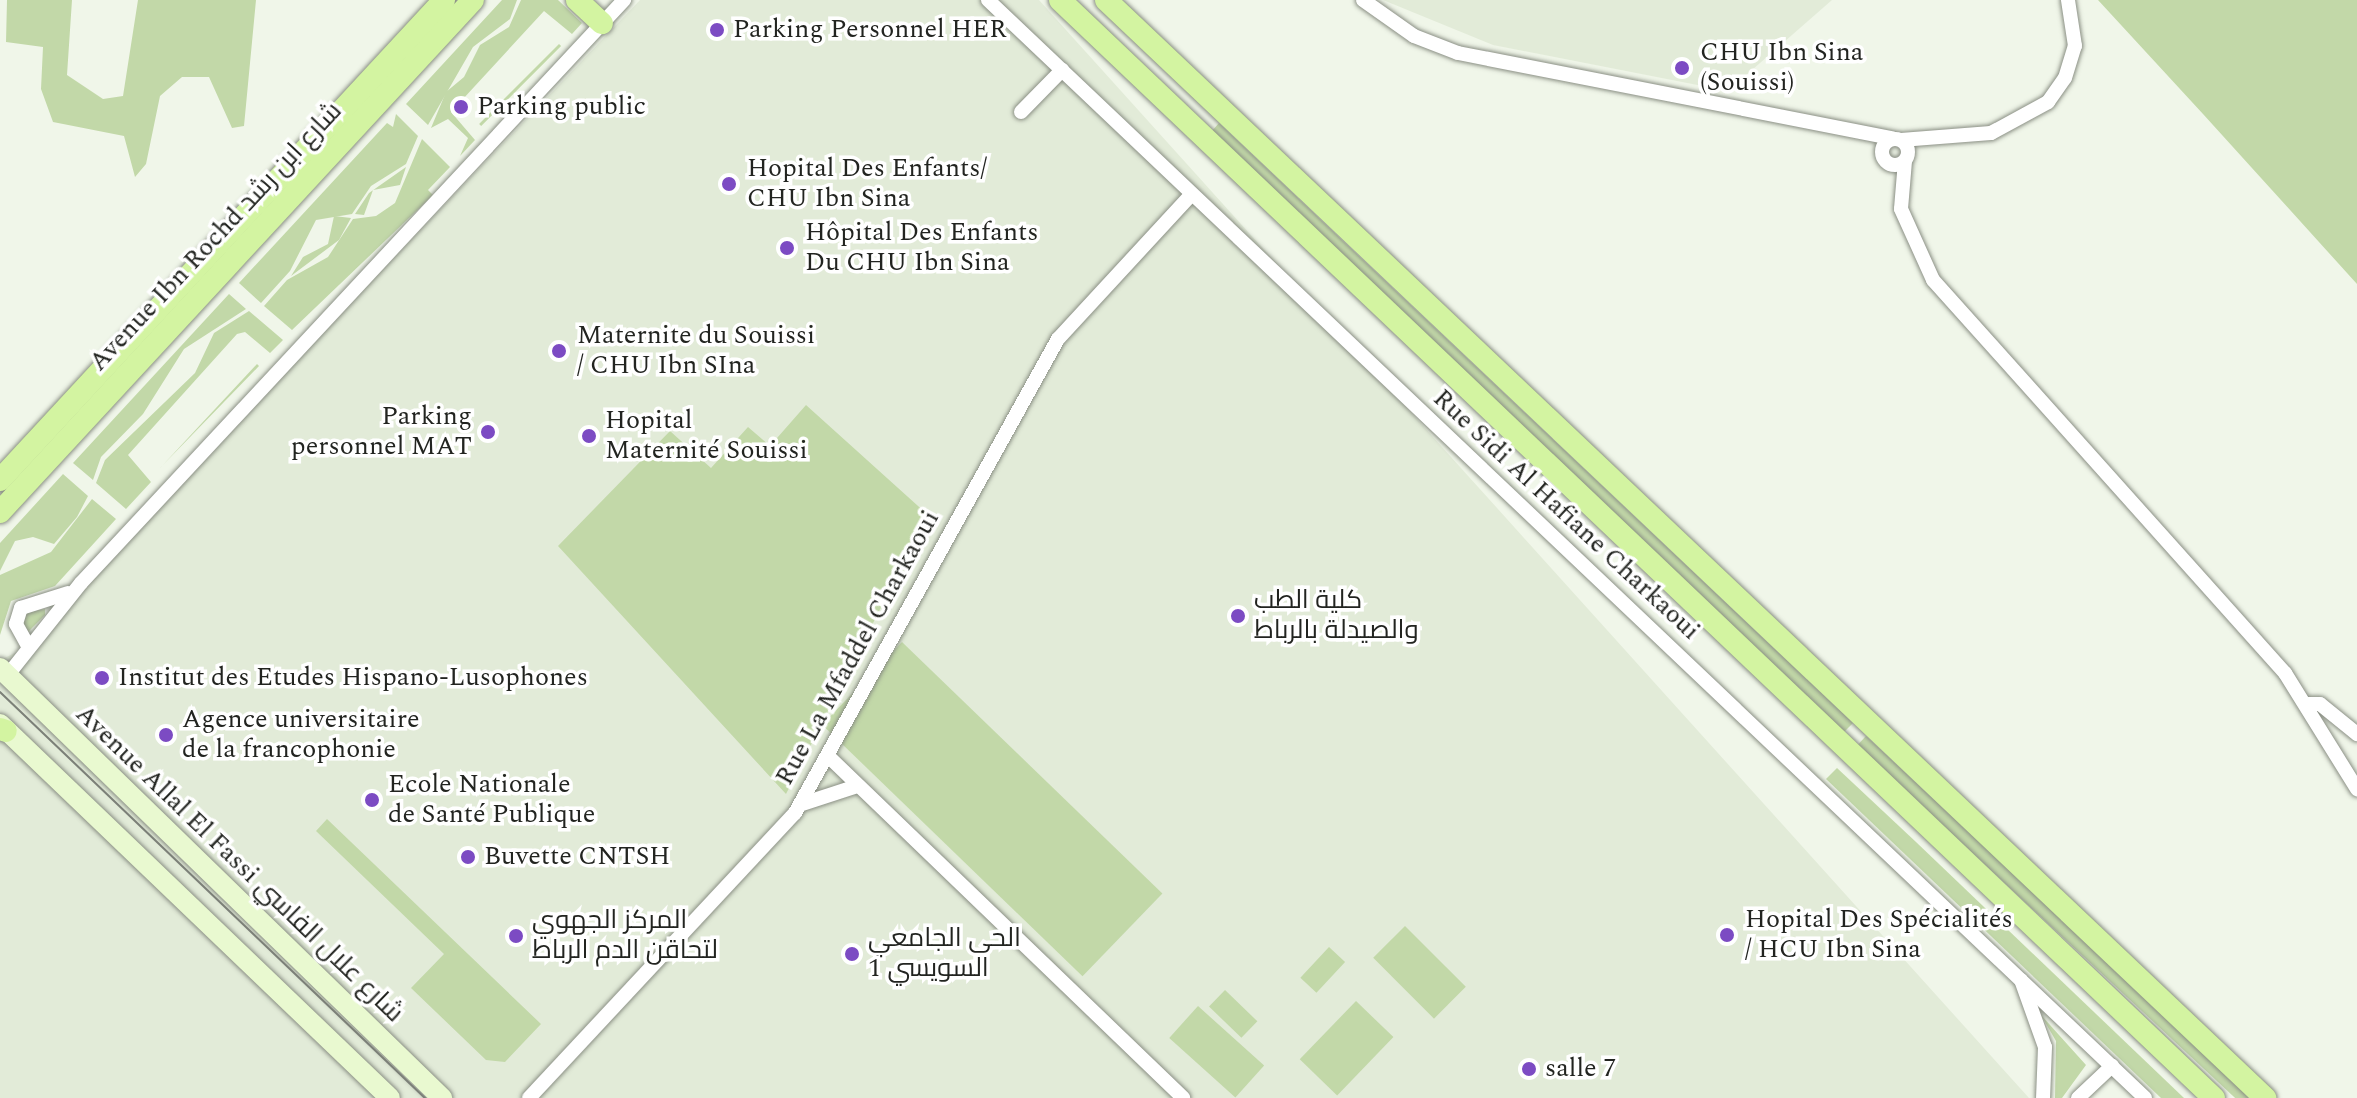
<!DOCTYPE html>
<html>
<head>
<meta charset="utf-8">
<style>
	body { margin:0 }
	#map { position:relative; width:2357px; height:1098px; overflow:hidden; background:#f0f6e9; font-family:Spectral,Cairo,serif }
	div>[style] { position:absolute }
	.built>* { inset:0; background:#e2ebd8 }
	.green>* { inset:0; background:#c2d8a8; transform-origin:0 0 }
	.roads { filter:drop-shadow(0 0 2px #8a8f84) drop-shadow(0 0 2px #8a8f84) }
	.street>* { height:14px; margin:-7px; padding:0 7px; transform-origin:7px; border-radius:7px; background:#fff }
	.street>.ring { margin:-7px; padding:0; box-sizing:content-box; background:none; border:14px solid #fff; border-radius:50% }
	.secondary>* { height:20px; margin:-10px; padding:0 10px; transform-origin:10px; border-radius:10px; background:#e9f9d0 }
	.primary>* { height:22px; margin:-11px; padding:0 11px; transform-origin:11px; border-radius:11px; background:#d3f4a1 }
	.tram>* { height:2px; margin:-1px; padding:0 1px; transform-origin:1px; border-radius:1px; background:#7c8078 }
	.dots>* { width:22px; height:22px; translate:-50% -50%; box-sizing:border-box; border:4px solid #fff; border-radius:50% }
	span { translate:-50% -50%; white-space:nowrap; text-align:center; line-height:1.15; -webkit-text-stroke:7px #fff; paint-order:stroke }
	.poi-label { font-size:26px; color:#222420 }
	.left { translate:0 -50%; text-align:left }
	.right { translate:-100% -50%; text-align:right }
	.street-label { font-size:26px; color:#222420 }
</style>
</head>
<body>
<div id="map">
	<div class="built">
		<div style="clip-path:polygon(640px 0,1039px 0,2029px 1098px,0 1098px,0 660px,19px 651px)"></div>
		<div style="clip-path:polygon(1383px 0,1832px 0,1728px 91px,1493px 45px)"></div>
	</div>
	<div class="green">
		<div style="clip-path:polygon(7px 0,72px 0,67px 75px,103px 99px,123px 96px,138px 0,256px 0,244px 126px,232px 128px,209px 77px,182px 77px,160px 96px,146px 164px,135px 177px,124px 136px,53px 122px,41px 89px,43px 47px,6px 42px)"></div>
		<div style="clip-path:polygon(502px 0,517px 0,510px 19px,473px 47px,428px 125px,406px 104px)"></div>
		<div style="clip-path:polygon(521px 0,558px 0,582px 23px,572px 34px,544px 11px,451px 112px,475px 140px,460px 156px,468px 138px,448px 119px,431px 128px,446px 92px,464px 77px,480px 45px,509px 27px)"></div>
		<div style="clip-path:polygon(2098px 0,2357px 0,2357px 284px,2203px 114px)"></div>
		<div style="left:559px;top:44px;width:3px;height:113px;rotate:45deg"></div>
		<div style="clip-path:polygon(396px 114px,418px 136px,406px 164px,371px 186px,352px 214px,316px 220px,290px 271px,261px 303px,239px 283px,387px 123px,393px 127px)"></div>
		<div style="clip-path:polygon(1219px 123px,1343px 241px,1853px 723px,1844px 732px,1211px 132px)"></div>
		<div style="clip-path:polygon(422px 139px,450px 167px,428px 190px,433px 195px,292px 330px,264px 306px,287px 280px,328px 257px,353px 219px,376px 216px,395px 203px)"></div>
		<div style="clip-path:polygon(406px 167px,400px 185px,373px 190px,364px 215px,355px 214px,369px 193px)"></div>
		<div style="clip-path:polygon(334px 216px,351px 218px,339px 240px,291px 276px,303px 257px,328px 244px)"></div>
		<div style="clip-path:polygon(229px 294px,246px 309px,184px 349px,143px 414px,101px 457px,93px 480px,73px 463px)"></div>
		<div style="clip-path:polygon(249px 311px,283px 340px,270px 353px,245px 332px,237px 334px,128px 455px,151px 482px,126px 509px,96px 483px,105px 460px,195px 373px,214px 333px)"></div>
		<div style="clip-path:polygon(257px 364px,259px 366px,159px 469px,161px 467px)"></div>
		<div style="clip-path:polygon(806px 405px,928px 515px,786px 794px,558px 546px,670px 431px,711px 468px,748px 427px,770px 446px)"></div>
		<div style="clip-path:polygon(63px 474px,88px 496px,77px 517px,54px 544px,33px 537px,15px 541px,0 571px,0 543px)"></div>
		<div style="clip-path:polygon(92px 499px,116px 519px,55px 586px,11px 601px,0 635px,0 575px,51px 552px)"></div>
		<div style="clip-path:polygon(45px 609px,45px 615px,28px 632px,21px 622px,27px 612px)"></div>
		<div style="left:902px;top:642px;width:362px;height:115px;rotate:44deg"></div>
		<div style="left:1866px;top:736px;width:526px;height:13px;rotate:43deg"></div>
		<div style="clip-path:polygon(1837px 768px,1916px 842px,2184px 1098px,2161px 1098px,1826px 779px)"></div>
		<div style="clip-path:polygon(327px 819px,541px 1024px,505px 1062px,486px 1060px,411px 988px,444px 954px,316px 831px)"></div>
		<div style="left:1405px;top:926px;width:86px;height:45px;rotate:45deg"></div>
		<div style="left:1329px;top:947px;width:22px;height:42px;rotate:43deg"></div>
		<div style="left:1225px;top:990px;width:45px;height:23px;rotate:44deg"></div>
		<div style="left:1356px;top:1001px;width:52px;height:81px;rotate:44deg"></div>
		<div style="left:1198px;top:1006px;width:89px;height:43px;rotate:42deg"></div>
		<div style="clip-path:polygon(2041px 1015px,2086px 1065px,2062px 1098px,2055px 1098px,2056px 1041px)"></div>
	</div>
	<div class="roads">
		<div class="street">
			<div style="left:988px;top:0;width:1595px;rotate:43.5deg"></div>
			<div style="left:1363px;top:0;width:62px;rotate:35.2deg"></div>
			<div style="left:1414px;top:36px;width:47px;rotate:21.1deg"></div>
			<div style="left:1458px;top:53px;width:443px;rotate:11.1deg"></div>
			<div style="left:1021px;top:112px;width:59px;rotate:-45.7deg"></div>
			<div class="ring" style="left:1882px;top:139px;width:12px;height:12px"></div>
			<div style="left:1901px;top:140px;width:90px;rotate:-4.4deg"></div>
			<div style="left:1991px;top:133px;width:65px;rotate:-28.5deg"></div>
			<div style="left:2048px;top:102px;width:29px;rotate:-55deg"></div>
			<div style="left:2065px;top:78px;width:34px;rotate:-73deg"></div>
			<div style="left:2075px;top:46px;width:47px;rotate:-98.7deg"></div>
			<div style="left:1905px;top:161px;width:48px;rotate:94.8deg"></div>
			<div style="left:1901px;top:209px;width:78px;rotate:65.7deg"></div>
			<div style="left:1933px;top:280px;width:528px;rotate:48.15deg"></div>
			<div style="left:2285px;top:673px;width:137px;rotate:58.2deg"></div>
			<div style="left:27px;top:644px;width:23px;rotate:-119deg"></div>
			<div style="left:16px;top:624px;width:17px;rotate:-73deg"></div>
			<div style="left:21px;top:608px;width:49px;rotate:-17.7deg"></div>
			<div style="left:7px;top:676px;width:119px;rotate:-51.5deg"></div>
			<div style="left:81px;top:583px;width:797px;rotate:-47.03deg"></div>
			<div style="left:2308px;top:704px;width:12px"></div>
			<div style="left:2320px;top:704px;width:48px;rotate:39deg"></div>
			<div style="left:828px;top:756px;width:493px;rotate:43.9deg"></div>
			<div style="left:802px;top:804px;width:58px;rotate:-18.1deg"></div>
			<div style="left:2021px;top:980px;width:71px;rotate:70.3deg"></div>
			<div style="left:2045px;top:1047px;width:51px;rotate:92.2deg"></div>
			<div style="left:529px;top:1098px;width:390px;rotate:-47deg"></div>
			<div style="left:795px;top:813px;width:542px;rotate:-60.98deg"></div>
			<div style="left:1058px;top:339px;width:197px;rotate:-47.3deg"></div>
			<div style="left:2078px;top:1098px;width:47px;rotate:-43.3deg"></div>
		</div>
		<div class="secondary">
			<div style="left:0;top:668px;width:617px;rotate:44.21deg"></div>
			<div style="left:0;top:724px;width:540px;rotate:43.8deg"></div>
		</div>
		<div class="primary">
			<div style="left:577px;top:0;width:34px;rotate:43deg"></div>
			<div style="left:1060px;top:0;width:1593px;rotate:43.58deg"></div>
			<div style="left:1106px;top:0;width:1597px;rotate:43.45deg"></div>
			<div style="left:0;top:480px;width:654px;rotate:-47.23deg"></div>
			<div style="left:0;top:512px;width:697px;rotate:-47.27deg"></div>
			<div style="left:0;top:729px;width:6px;rotate:18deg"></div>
		</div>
	</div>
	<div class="tram">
		<div style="left:0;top:692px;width:588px;rotate:43.69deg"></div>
	</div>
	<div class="dots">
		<div style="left:717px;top:30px;background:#7c4bc3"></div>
		<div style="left:1682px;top:68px;background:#7c4bc3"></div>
		<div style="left:461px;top:107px;background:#7c4bc3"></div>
		<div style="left:729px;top:184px;background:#7c4bc3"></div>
		<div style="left:787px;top:248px;background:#7c4bc3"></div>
		<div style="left:559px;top:351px;background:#7c4bc3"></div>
		<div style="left:488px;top:432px;background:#7c4bc3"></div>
		<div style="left:589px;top:436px;background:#7c4bc3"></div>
		<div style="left:1238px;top:616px;background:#7c4bc3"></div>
		<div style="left:102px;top:678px;background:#7c4bc3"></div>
		<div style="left:166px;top:735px;background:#7c4bc3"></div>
		<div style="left:372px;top:800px;background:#7c4bc3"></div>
		<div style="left:468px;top:857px;background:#7c4bc3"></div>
		<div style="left:1727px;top:935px;background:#7c4bc3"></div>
		<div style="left:516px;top:936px;background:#7c4bc3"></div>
		<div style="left:852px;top:954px;background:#7c4bc3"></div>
		<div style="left:1529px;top:1069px;background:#7c4bc3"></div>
	</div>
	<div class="poi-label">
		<span class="left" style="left:733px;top:30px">Parking Personnel HER</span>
		<span class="left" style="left:1700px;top:68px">CHU Ibn Sina<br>(Souissi)</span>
		<span class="left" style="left:477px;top:107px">Parking public</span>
		<span class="left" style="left:747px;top:184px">Hopital Des Enfants/<br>CHU Ibn Sina</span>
		<span class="left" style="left:805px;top:248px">Hôpital Des Enfants<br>Du CHU Ibn Sina</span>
		<span class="left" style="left:577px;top:351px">Maternite du Souissi<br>/ CHU Ibn SIna</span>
		<span class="right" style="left:472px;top:432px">Parking<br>personnel MAT</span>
		<span class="left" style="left:605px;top:436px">Hopital<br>Maternité Souissi</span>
		<span class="left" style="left:1254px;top:616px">كلية الطب<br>والصيدلة بالرباط</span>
		<span class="left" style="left:118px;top:678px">Institut des Etudes Hispano-Lusophones</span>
		<span class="left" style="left:182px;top:735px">Agence universitaire<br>de la francophonie</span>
		<span class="left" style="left:388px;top:800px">Ecole Nationale<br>de Santé Publique</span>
		<span class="left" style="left:484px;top:857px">Buvette CNTSH</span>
		<span class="left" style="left:1745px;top:935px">Hopital Des Spécialités<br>/ HCU Ibn Sina</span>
		<span class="left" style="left:532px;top:936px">المركز الجهوي<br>لتحاقن الدم الرباط</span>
		<span class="left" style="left:868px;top:954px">الحي الجامعي<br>السويسي 1</span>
		<span class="left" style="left:1545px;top:1069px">salle 7</span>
	</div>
	<div class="street-label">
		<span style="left:216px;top:237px;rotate:-47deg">Avenue Ibn Rochd شارع ابن رشد</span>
		<span style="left:1566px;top:515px;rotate:43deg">Rue Sidi Al Hafiane Charkaoui</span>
		<span style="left:858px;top:648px;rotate:-61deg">Rue La Mfaddel Charkaoui</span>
		<span style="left:239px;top:864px;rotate:44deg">Avenue Allal El Fassi شارع علال الفاسي</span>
	</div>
</div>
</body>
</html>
